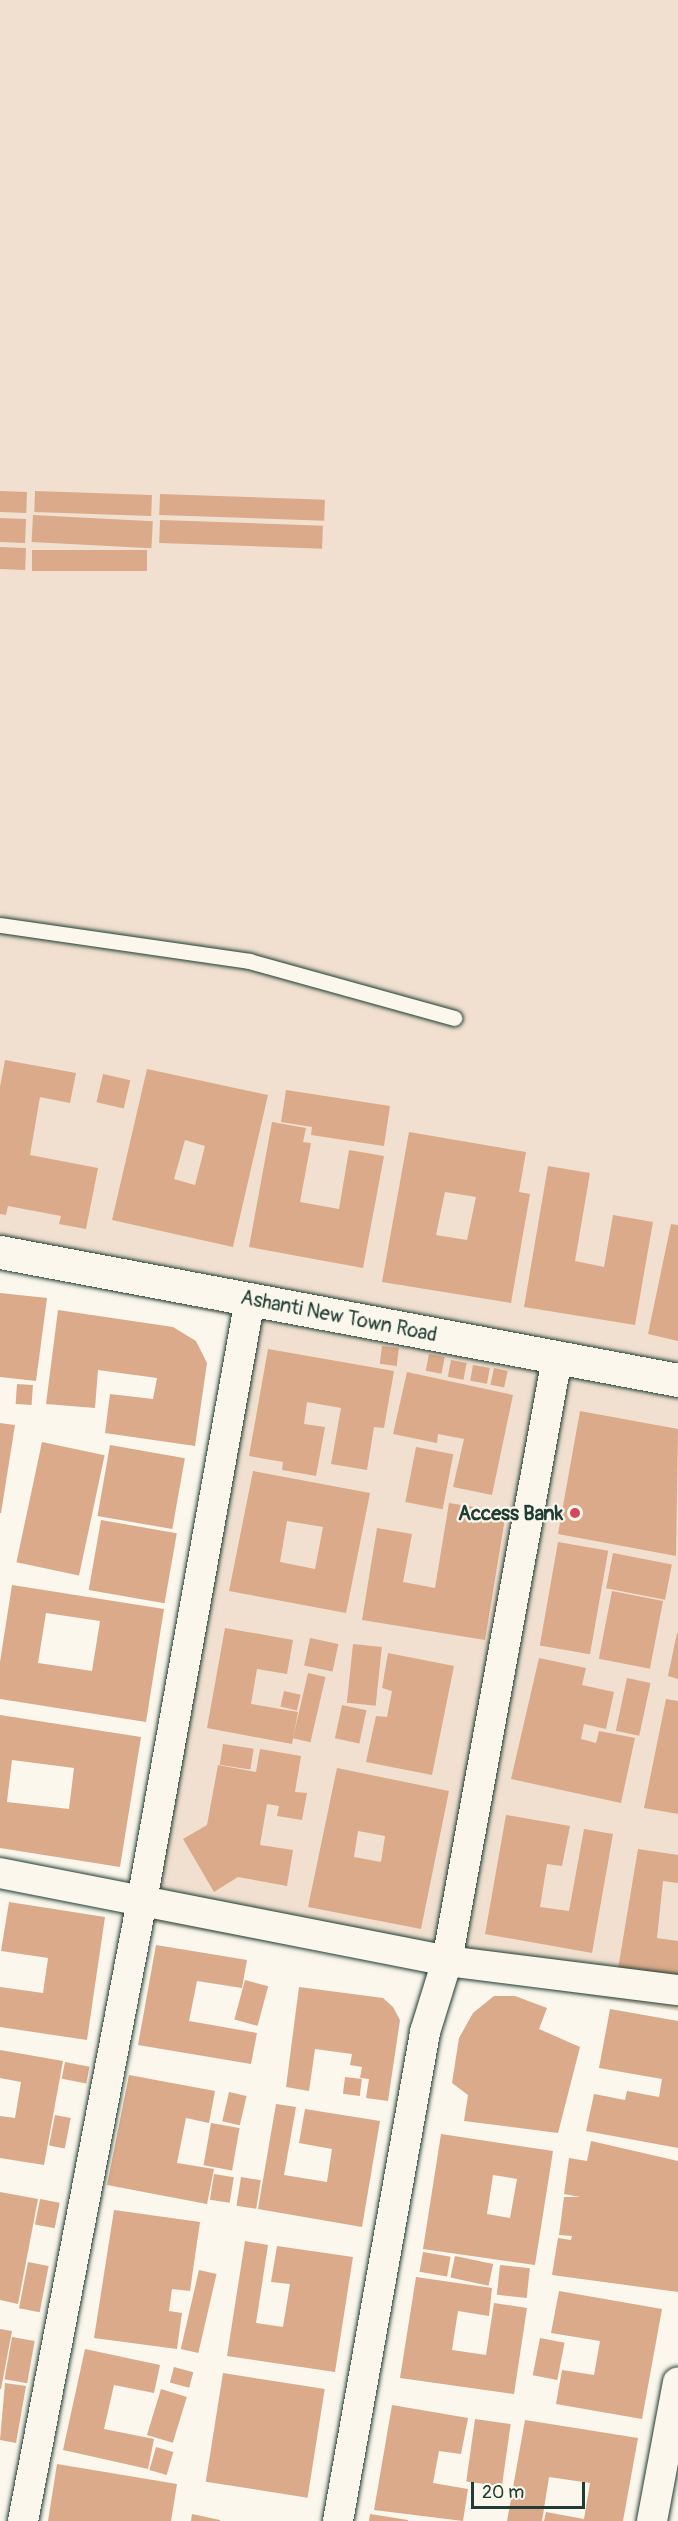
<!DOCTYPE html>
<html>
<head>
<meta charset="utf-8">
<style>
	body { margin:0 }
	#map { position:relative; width:678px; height:2521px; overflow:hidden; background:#fbf7ec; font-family:Pangolin,sans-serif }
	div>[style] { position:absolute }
	.built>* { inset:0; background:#f1e0cf }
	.building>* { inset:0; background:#daaa8b; transform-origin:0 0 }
	.roads { filter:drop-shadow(0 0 2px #1f3d34) drop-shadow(0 0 2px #1f3d34) }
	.service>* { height:15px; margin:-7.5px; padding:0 7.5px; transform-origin:7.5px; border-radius:7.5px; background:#fbf7ec }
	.minor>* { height:30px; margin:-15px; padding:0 15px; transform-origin:15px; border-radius:15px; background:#fbf7ec }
	.tertiary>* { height:33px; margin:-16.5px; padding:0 16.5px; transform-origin:16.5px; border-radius:16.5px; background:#fbf7ec }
	.dots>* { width:16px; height:16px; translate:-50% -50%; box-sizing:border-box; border:3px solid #fbf7ec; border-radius:50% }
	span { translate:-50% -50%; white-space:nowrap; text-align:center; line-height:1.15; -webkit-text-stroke:4.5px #fbf7ec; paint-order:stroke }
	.street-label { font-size:20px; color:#1f3d34 }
	.poi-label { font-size:20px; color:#1f3d34; font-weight:700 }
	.right { translate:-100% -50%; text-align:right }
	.scale { position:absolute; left:471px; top:2482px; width:114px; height:27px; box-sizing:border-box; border:3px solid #1f3d34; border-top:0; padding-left:8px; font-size:18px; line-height:21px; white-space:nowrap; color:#1f3d34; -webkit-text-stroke:4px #fbf7ec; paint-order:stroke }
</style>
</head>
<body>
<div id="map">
	<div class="built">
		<div style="clip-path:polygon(0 0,678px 0,678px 2011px,132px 1919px,231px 1316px,0 1269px)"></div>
	</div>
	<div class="building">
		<div style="left:0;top:491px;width:27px;height:21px;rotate:2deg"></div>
		<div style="left:35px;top:491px;width:117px;height:21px;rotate:2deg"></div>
		<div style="left:160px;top:494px;width:165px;height:21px;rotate:2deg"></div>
		<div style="left:33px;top:515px;width:120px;height:27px;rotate:3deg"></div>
		<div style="left:0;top:518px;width:26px;height:24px;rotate:2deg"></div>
		<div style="left:160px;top:520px;width:163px;height:23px;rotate:2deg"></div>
		<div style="left:0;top:547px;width:26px;height:22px;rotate:2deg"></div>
		<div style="left:32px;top:550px;width:115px;height:21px"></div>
		<div style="clip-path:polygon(5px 1060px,76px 1073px,70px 1103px,40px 1097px,30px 1155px,98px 1168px,86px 1229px,59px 1224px,61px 1216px,8px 1206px,6px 1215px,0 1214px,0 1087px)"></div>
		<div style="clip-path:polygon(evenodd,147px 1069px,268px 1095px,233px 1247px,112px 1220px,147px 1069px,185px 1140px,205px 1146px,195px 1185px,174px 1179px,185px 1140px)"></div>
		<div style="left:103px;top:1074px;width:28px;height:29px;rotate:13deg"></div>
		<div style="clip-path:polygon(286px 1090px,390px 1106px,384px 1146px,311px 1135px,312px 1127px,281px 1122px)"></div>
		<div style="clip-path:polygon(272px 1122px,306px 1128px,303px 1142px,311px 1143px,300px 1202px,339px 1209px,349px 1150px,384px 1156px,363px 1268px,249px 1247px)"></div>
		<div style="clip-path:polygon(evenodd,409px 1132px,526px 1152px,519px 1192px,530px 1194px,511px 1303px,382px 1282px,409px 1132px,445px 1192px,476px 1197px,467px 1240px,436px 1235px,445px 1192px)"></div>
		<div style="clip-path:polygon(548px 1166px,590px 1173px,575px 1261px,604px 1267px,613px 1215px,653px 1222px,635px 1325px,524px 1307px)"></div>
		<div style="clip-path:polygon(671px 1224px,678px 1225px,678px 1341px,648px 1334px)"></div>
		<div style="clip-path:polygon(0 1293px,47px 1298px,36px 1381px,0 1377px)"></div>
		<div style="clip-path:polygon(58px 1310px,173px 1327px,196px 1341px,207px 1363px,195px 1446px,105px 1433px,110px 1394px,153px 1399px,157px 1378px,98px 1370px,95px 1408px,46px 1404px)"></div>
		<div style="left:382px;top:1346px;width:17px;height:18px;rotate:7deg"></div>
		<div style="clip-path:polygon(268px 1349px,394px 1371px,384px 1428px,374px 1427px,367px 1470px,331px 1464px,341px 1408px,307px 1402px,304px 1424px,325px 1427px,316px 1476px,282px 1470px,283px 1462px,249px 1456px)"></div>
		<div style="left:429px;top:1354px;width:16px;height:17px;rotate:11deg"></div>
		<div style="left:451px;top:1360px;width:16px;height:17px;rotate:11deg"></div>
		<div style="left:473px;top:1365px;width:17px;height:16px;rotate:10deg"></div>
		<div style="left:494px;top:1368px;width:14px;height:17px;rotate:12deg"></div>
		<div style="clip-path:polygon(407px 1372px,513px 1395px,492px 1495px,453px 1487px,464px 1439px,438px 1434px,437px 1443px,393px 1434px)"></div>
		<div style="left:17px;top:1384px;width:16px;height:20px;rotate:4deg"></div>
		<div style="clip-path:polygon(580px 1411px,678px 1429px,676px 1556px,558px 1534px)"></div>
		<div style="clip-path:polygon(0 1423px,15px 1425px,1px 1513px,0 1513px)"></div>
		<div style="left:42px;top:1442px;width:64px;height:123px;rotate:12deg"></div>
		<div style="left:110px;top:1445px;width:76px;height:72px;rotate:10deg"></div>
		<div style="left:416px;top:1447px;width:38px;height:56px;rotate:11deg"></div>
		<div style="clip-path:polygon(evenodd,253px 1471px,370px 1493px,346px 1613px,229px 1591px,253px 1471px,287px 1521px,323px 1527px,315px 1569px,280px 1562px,287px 1521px)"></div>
		<div style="clip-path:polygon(449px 1503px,506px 1512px,485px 1640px,362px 1620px,377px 1528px,412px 1534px,403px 1582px,435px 1588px)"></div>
		<div style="left:101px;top:1520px;width:77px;height:71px;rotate:10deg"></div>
		<div style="left:558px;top:1542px;width:51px;height:105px;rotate:10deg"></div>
		<div style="left:613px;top:1553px;width:60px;height:36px;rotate:11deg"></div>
		<div style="clip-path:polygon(evenodd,12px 1585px,164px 1609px,146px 1722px,0 1699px,0 1662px,12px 1585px,46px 1613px,100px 1621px,92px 1671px,38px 1663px,46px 1613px)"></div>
		<div style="left:612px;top:1591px;width:52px;height:69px;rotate:11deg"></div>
		<div style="clip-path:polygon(225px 1628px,293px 1640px,287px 1674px,257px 1669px,251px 1704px,298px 1712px,292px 1744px,207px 1728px)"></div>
		<div style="clip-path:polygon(677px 1633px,678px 1633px,678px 1679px,668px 1676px)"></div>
		<div style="left:310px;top:1638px;width:29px;height:28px;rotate:12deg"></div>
		<div style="left:353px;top:1644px;width:29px;height:59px;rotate:6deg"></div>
		<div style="clip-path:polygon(388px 1653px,454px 1666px,432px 1775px,366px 1762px,376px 1716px,387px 1717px,392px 1691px,382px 1688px)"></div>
		<div style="clip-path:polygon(539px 1658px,586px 1668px,582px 1685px,614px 1692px,606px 1729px,584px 1724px,581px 1739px,596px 1743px,599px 1731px,635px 1738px,621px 1803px,511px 1779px)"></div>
		<div style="left:308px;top:1673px;width:18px;height:67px;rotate:13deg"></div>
		<div style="left:627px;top:1678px;width:24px;height:54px;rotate:12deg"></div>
		<div style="left:284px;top:1691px;width:17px;height:16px;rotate:13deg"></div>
		<div style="clip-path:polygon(666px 1699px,678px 1701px,678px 1814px,644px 1808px)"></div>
		<div style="left:342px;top:1705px;width:25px;height:34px;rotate:12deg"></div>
		<div style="clip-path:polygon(evenodd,0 1715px,141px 1737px,120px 1867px,0 1848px,0 1715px,12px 1760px,74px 1768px,69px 1809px,7px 1802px,12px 1760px)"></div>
		<div style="left:223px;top:1744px;width:31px;height:21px;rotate:9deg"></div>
		<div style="clip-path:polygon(260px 1749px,301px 1756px,295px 1792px,307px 1793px,302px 1820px,277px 1816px,279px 1806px,267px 1804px,260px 1845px,293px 1850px,287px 1886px,238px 1877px,214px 1892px,183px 1839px,207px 1825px,218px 1765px,256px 1772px)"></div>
		<div style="clip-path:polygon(evenodd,337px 1768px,449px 1791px,421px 1929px,308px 1907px,337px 1768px,358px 1831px,385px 1836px,381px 1862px,354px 1857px,358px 1831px)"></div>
		<div style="clip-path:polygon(506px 1815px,570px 1826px,562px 1866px,547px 1864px,540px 1907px,569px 1911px,584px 1829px,613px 1834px,592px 1953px,485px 1934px)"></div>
		<div style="clip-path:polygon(638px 1849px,678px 1855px,678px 1883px,663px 1881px,657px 1938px,678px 1941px,678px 1978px,618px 1969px)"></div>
		<div style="clip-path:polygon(9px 1902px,105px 1917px,87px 2040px,0 2027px,0 1987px,43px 1993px,48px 1958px,1px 1951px)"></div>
		<div style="clip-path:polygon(156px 1945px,247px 1960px,242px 1988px,197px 1981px,189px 2021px,257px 2033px,251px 2064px,138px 2045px)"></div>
		<div style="left:245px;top:1980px;width:24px;height:41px;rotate:15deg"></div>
		<div style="clip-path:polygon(299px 1987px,383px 1998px,393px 2007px,400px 2020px,388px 2101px,366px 2098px,369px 2079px,360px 2078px,362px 2067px,350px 2065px,352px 2054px,315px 2049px,309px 2091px,286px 2087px)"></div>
		<div style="clip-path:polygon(494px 1996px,515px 1996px,547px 2008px,539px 2029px,580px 2047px,558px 2133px,464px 2121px,468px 2095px,452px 2083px,459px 2038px,473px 2013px)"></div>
		<div style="clip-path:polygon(610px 2009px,678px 2021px,678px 2148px,586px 2131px,594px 2094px,625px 2100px,627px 2091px,659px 2097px,662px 2079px,599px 2068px)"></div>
		<div style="clip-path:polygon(0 2050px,63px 2061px,44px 2165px,0 2158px,0 2116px,15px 2118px,21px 2082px,0 2078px)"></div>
		<div style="left:65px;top:2062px;width:25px;height:17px;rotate:11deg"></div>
		<div style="clip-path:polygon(129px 2075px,215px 2091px,209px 2123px,186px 2118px,177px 2163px,214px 2169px,207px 2204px,107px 2185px)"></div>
		<div style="left:345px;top:2077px;width:17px;height:17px;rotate:7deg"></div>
		<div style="left:229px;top:2092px;width:18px;height:30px;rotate:13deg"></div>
		<div style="clip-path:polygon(276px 2104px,296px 2107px,284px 2175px,327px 2182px,332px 2149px,299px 2143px,305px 2109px,380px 2121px,362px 2227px,258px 2209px)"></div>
		<div style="left:55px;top:2115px;width:16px;height:31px;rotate:11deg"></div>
		<div style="left:211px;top:2123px;width:29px;height:43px;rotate:10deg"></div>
		<div style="clip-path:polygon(evenodd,441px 2134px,553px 2151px,535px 2265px,423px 2249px,441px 2134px,493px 2175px,517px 2179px,510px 2218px,487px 2214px,493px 2175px)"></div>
		<div style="clip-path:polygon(591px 2141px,678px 2161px,678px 2292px,552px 2275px,558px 2238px,571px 2240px,572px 2236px,559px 2235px,564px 2197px,580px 2197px,564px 2194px,569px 2158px,587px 2161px)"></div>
		<div style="left:214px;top:2174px;width:20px;height:26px;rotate:9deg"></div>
		<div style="left:241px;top:2177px;width:20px;height:29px;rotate:9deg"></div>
		<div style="clip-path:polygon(0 2192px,38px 2199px,18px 2304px,0 2300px)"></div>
		<div style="left:40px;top:2199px;width:20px;height:26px;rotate:11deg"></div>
		<div style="clip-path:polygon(114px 2210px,200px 2222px,190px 2291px,172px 2289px,169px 2311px,182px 2313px,177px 2349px,94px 2338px)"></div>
		<div style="clip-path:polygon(245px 2241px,268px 2245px,256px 2323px,283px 2327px,290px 2284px,271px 2282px,277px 2246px,353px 2257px,335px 2372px,227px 2356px)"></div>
		<div style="left:423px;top:2252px;width:28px;height:20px;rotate:10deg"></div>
		<div style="left:455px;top:2256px;width:39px;height:22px;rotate:12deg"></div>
		<div style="left:28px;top:2262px;width:21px;height:47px;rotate:11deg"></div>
		<div style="left:500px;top:2265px;width:30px;height:30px;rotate:6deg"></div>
		<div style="left:199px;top:2270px;width:18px;height:81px;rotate:13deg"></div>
		<div style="clip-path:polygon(416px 2277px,492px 2288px,489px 2316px,458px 2311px,452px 2350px,486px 2355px,494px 2303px,527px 2308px,514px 2394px,400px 2378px)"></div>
		<div style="clip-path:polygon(559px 2291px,662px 2309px,642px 2419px,556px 2404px,562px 2370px,594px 2375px,600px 2341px,551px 2333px)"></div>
		<div style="clip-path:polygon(0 2329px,12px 2331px,1px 2389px,0 2389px)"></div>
		<div style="left:12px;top:2337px;width:23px;height:43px;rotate:10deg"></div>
		<div style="left:540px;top:2338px;width:25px;height:38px;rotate:11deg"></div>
		<div style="clip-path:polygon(85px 2349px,160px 2365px,154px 2393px,114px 2385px,104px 2429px,154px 2439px,148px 2469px,63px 2450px)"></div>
		<div style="left:174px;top:2367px;width:20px;height:16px;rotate:15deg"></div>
		<div style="left:223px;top:2373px;width:103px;height:110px;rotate:9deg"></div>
		<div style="clip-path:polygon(5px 2383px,26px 2386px,16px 2443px,0 2440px)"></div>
		<div style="left:161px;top:2389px;width:27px;height:48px;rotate:17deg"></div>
		<div style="clip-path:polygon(392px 2405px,468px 2418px,461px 2454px,439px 2451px,433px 2483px,468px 2489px,463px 2521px,374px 2510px)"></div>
		<div style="left:475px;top:2419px;width:36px;height:63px;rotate:8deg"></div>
		<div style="clip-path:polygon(525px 2420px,638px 2438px,623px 2521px,544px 2521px,546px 2512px,584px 2519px,590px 2483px,549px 2477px,542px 2521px,507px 2521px)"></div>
		<div style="left:156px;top:2447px;width:18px;height:24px;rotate:16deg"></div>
		<div style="clip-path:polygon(57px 2464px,177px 2484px,171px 2521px,48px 2521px)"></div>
		<div style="clip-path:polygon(192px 2514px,220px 2520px,220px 2521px,191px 2521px)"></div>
		<div style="clip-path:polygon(370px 2514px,408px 2520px,408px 2521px,369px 2521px)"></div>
	</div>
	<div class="roads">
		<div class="service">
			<div style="left:0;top:925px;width:252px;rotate:8.2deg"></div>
			<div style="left:249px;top:961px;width:213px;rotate:15.5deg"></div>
		</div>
		<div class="minor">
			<div style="left:0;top:1873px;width:456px;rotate:11.1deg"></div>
			<div style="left:447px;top:1961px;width:233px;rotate:7.2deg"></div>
			<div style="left:23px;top:2521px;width:631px;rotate:-79.14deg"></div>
			<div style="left:142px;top:1901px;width:612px;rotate:-79.83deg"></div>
			<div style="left:338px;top:2521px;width:497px;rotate:-79.9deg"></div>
			<div style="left:425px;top:2032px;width:74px;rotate:-72.8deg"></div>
			<div style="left:447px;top:1961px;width:613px;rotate:-79.66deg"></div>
			<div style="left:652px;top:2521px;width:141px;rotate:-79.4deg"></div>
		</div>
		<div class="tertiary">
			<div style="left:0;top:1252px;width:690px;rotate:10.69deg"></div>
		</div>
	</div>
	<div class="dots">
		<div style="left:575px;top:1513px;background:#d1495b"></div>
	</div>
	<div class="street-label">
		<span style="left:339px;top:1316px;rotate:11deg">Ashanti New Town Road</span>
	</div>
	<div class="poi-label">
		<span class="right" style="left:563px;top:1513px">Access Bank</span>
	</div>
	<div class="scale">20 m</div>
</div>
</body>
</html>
